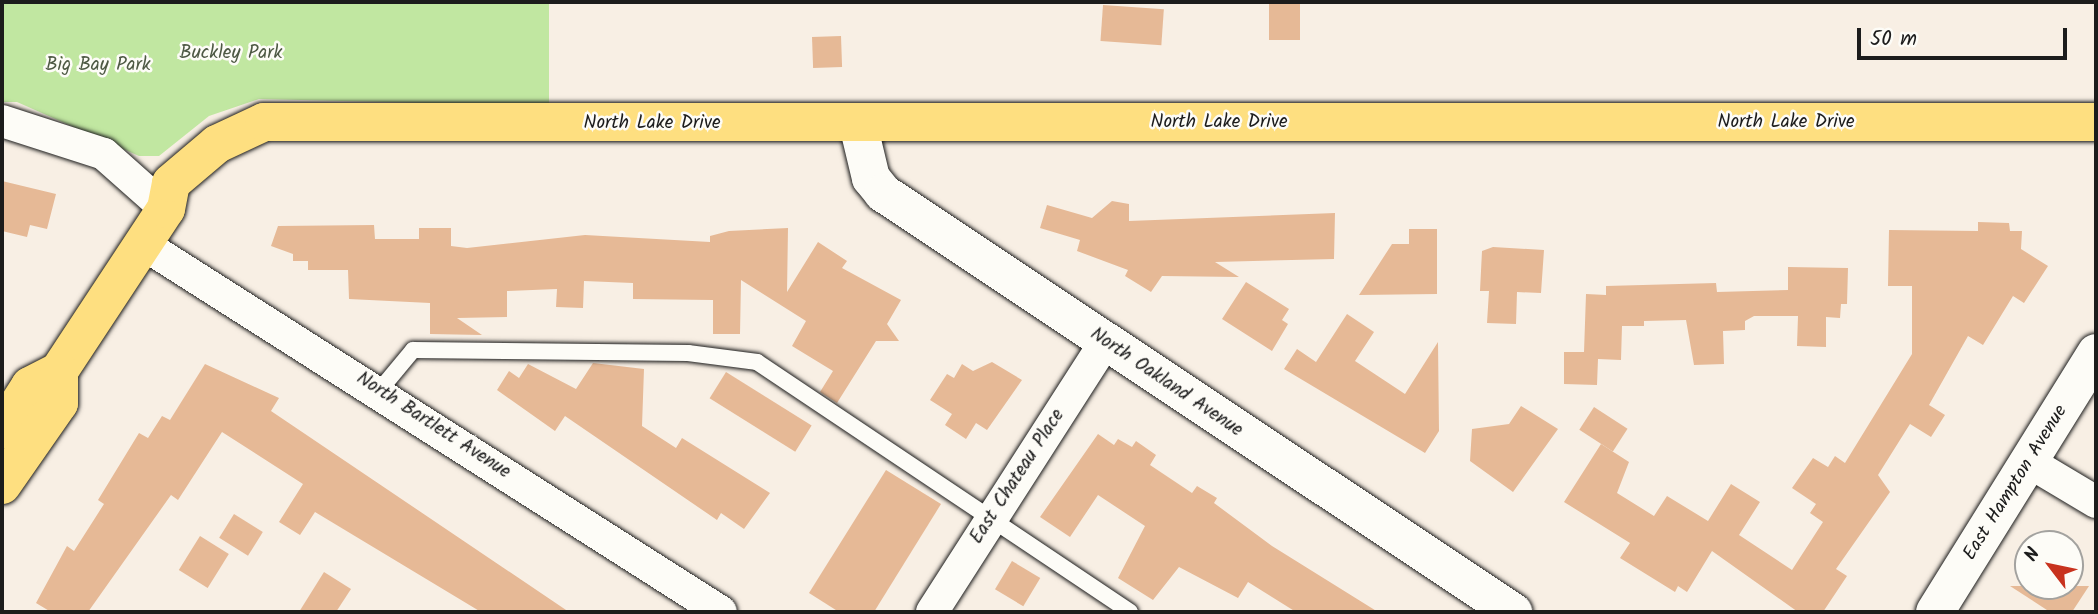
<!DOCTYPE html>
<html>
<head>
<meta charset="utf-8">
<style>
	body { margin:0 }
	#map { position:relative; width:2098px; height:614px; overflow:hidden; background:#f8efe4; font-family:Kalam,sans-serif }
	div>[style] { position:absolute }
	.green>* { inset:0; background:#c1e7a1 }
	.building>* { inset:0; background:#e6b996; transform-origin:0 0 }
	.roads { filter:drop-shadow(0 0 2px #1c1c1c) drop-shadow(0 0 2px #1c1c1c) }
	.service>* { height:16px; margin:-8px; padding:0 8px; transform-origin:8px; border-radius:8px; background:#fdfcf7 }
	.minor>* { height:32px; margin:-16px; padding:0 16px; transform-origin:16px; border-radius:16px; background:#fdfcf7 }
	.secondary>* { height:38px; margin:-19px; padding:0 19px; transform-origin:19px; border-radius:19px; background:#fdfcf7 }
	.primary>* { height:38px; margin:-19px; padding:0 19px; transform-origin:19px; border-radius:19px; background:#fedf80 }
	span { translate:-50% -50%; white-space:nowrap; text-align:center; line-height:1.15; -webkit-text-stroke:5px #fdfcf7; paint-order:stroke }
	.park-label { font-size:19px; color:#4e5944 }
	.street-label { font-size:19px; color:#1c1c1c }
	.frame { position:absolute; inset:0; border:4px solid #1c1c1c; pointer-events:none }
	.north { position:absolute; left:2014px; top:530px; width:70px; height:70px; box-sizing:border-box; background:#fdfcf7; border:2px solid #a3a29f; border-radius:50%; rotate:302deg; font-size:19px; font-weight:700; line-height:28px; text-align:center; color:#1c1c1c }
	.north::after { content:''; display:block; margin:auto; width:24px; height:32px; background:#c8321e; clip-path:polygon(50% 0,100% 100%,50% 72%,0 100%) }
	.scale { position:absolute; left:1857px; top:28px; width:210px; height:32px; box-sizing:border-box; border:4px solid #1c1c1c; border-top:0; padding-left:9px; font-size:21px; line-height:24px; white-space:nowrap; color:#1c1c1c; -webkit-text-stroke:5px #fdfcf7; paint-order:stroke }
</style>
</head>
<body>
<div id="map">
	<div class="green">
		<div style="clip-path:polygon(2px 2px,549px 2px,549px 106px,259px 99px,209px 116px,159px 156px,139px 156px,17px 102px,2px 102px)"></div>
	</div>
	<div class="building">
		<div style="left:1269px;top:3px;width:31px;height:37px"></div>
		<div style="left:1103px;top:5px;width:61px;height:36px;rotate:4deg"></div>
		<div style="left:841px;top:36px;width:31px;height:29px;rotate:88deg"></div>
		<div style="clip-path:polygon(2px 181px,56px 194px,47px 229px,30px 225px,27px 237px,2px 231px)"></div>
		<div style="clip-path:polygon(1112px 201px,1129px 204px,1129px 221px,1335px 213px,1334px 259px,1215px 262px,1239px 277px,1162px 276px,1151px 292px,1125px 276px,1128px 270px,1077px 251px,1080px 240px,1040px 228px,1047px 205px,1092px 218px)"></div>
		<div style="clip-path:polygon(1978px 222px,2009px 223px,2010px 231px,2022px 231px,2021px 249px,2048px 266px,2024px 303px,2013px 296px,1983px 345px,1968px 336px,1929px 405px,1945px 415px,1931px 437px,1910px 424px,1878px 475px,1890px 492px,1836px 569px,1847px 576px,1823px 612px,1798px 612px,1712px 551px,1687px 592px,1678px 586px,1675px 592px,1620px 558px,1630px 543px,1564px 502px,1601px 444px,1629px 462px,1617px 493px,1654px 516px,1667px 496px,1708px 521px,1731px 484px,1760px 502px,1739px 535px,1792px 570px,1823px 522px,1810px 513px,1816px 504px,1792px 488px,1813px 458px,1828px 467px,1835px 456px,1845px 463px,1912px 354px,1912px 286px,1888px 286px,1889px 230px,1978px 231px)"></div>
		<div style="clip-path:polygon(374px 225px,375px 239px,419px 239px,419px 228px,451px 228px,451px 246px,467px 248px,585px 235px,710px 242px,710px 236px,729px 231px,788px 228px,787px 292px,818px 242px,847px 261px,842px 268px,901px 300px,887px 324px,899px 341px,876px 341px,837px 403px,820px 392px,833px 371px,792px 346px,806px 321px,741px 280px,740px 334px,713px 334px,713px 300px,633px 299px,633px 283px,584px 281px,583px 308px,556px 307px,557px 289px,507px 291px,507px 317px,457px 318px,482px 335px,430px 334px,430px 303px,349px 299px,348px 270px,308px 270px,308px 261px,293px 261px,293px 254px,271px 246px,278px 226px)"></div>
		<div style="clip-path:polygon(1409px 229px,1437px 229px,1437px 294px,1359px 295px,1392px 244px,1409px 244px)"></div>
		<div style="clip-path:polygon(1493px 247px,1544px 250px,1541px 293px,1517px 292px,1516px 324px,1487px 323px,1489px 291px,1480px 291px,1482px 251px)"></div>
		<div style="clip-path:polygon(1788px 267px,1848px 268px,1847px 304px,1841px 304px,1840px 318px,1826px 317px,1826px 347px,1797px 346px,1798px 316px,1754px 316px,1745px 321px,1745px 330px,1723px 331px,1724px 364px,1694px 365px,1686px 320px,1644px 321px,1644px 326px,1622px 326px,1621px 360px,1598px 359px,1597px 385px,1564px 384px,1564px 352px,1584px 352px,1586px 294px,1606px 295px,1606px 286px,1716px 283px,1717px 292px,1788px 290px)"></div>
		<div style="clip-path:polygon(1246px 282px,1289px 309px,1282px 320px,1288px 324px,1272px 351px,1222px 319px)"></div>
		<div style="clip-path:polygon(1347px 314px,1374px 332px,1355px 361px,1405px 394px,1438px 342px,1439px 431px,1425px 453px,1284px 369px,1297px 349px,1316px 362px)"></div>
		<div style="clip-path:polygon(992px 362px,1022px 380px,987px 430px,976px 423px,966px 439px,945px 425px,952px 414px,930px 400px,947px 374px,954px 378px,962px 364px,973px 371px)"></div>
		<div style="clip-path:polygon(593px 363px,644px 369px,642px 426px,676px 448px,682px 438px,770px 493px,744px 529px,721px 513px,717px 520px,565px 416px,555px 431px,497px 390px,509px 371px,519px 378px,528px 364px,576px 389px)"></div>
		<div style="clip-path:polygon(205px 364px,279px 398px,271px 411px,569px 612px,481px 612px,315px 512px,300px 535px,279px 522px,303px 484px,222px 432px,178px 500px,171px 495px,88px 612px,51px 612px,36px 603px,67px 546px,74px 551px,104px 504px,98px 500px,139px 433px,148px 438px,162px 416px,170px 420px)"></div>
		<div style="left:726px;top:372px;width:101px;height:31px;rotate:32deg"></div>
		<div style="clip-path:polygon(1521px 406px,1558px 429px,1513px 492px,1470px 461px,1472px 429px,1509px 424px)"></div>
		<div style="left:1594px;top:407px;width:40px;height:27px;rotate:33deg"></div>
		<div style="clip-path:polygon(1098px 434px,1114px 445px,1118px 439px,1132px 447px,1136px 441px,1156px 455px,1150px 465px,1192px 493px,1197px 486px,1217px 498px,1214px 503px,1272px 546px,1378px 612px,1296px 612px,1248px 582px,1238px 598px,1179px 567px,1153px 600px,1118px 578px,1145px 526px,1098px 495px,1070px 537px,1040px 517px)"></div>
		<div style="clip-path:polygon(886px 470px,941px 504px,874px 612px,839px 612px,809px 593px)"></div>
		<div style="left:234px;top:514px;width:34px;height:28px;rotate:32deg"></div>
		<div style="left:200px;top:536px;width:34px;height:40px;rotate:32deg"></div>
		<div style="left:1012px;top:561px;width:33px;height:33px;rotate:31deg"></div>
		<div style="clip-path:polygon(324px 572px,351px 589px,336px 612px,299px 612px)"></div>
		<div style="clip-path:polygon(2010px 586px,2089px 586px,2072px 612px,2050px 612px)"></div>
	</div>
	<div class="roads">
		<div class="service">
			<div style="left:379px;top:391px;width:53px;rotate:-50.3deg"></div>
			<div style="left:413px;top:350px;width:275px;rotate:0.6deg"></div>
			<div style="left:688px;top:353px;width:70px;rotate:7.4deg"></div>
			<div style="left:757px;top:362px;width:449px;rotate:33.8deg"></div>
		</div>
		<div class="minor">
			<div style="left:2px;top:121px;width:107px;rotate:17.9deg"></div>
			<div style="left:104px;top:154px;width:83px;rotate:41.6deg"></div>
			<div style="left:143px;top:244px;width:685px;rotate:32.48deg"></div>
			<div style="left:2029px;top:462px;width:78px;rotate:30.8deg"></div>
			<div style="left:932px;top:612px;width:320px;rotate:-57.3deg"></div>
		</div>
		<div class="secondary">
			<div style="left:858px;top:124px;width:56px;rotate:76.5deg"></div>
			<div style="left:871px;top:178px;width:19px;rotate:51deg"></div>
			<div style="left:883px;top:193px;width:757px;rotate:33.63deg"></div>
			<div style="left:1935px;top:612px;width:305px;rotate:-58.1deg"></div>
		</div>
		<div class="primary">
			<div style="left:2px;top:430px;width:52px;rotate:-57.5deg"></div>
			<div style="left:30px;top:386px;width:33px;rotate:-27deg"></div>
			<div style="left:59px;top:371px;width:194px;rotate:-56.6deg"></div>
			<div style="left:166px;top:209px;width:26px;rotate:-79deg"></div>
			<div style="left:171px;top:183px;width:60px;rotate:-40.3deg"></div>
			<div style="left:217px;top:144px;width:52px;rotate:-25.1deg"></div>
			<div style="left:264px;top:122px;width:1832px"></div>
			<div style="left:2px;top:485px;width:100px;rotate:-55.2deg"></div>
			<div style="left:59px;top:403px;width:32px;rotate:-90deg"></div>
		</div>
	</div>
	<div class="park-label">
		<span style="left:231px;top:54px">Buckley Park</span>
		<span style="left:98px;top:66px">Big Bay Park</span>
	</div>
	<div class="street-label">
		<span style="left:1219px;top:123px">North Lake Drive</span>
		<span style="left:1786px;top:123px">North Lake Drive</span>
		<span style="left:652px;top:124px">North Lake Drive</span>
		<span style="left:1166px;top:383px;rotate:34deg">North Oakland Avenue</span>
		<span style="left:433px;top:426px;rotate:33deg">North Bartlett Avenue</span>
		<span style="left:1018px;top:477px;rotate:-57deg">East Chateau Place</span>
		<span style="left:2016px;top:483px;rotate:-58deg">East Hampton Avenue</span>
	</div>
	<div class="frame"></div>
	<div class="north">N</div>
	<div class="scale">50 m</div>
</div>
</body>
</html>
